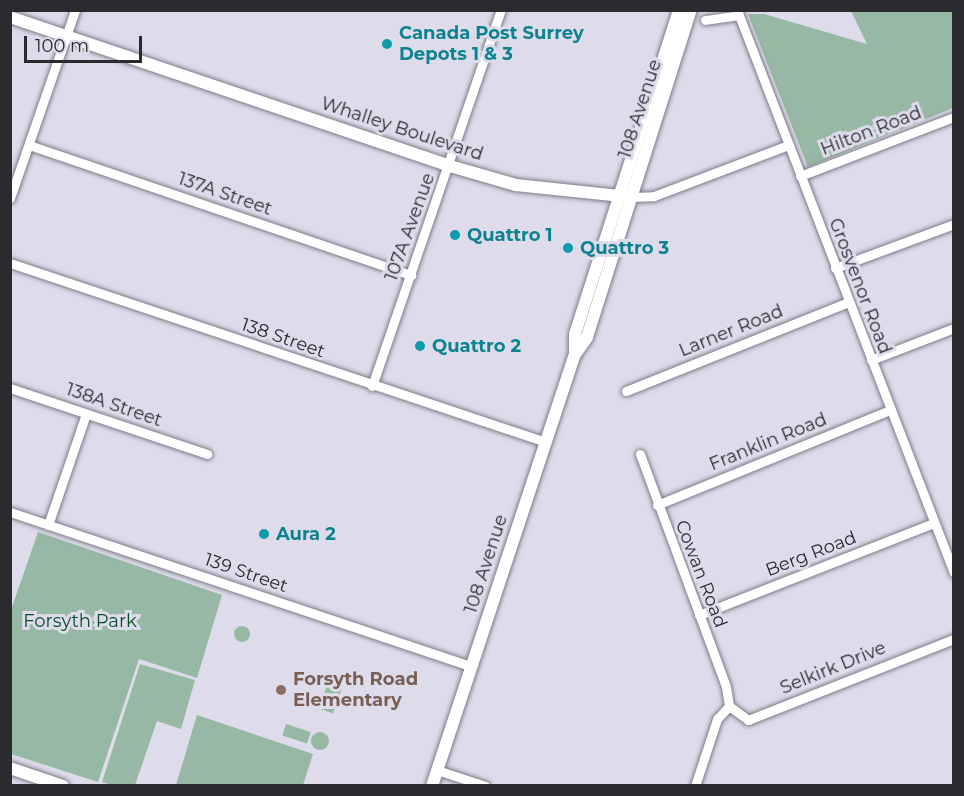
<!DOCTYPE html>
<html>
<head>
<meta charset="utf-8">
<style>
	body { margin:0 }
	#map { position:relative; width:964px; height:796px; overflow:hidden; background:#dedceb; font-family:Montserrat,sans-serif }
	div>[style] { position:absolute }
	.green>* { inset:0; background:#97b8a4; transform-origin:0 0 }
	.round { border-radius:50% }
	.roads { filter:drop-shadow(0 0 2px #7d7c89) drop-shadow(0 0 2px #7d7c89) }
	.minor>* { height:9px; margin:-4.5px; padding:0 4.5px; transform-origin:4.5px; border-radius:4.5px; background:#fff }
	.major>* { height:12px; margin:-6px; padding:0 6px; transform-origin:6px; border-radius:6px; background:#fff }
	.dots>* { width:16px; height:16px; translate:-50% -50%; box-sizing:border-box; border:3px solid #dedceb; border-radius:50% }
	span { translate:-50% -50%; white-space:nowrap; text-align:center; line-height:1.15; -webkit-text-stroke:6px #dedceb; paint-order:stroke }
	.culture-label { font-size:18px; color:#0d838f; font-weight:700 }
	.left { translate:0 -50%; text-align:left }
	.street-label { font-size:18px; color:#2b2a2f }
	.park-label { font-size:18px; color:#0a4e30 }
	.education-label { font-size:18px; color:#785e54; font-weight:700 }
	.frame { position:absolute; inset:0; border:12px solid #2b2a2f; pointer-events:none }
	.scale { position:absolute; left:24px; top:36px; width:118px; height:27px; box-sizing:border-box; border:3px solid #2b2a2f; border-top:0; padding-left:8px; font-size:18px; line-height:21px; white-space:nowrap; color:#2b2a2f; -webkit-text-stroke:4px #dedceb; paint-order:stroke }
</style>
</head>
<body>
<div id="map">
	<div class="green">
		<div style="clip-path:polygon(851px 11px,953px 11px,953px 108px,808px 167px,748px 14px,764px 14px,867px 44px)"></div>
		<div style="clip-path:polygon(38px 532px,222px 595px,197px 678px,139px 659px,98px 782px,11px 754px,11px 610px)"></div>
		<div class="round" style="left:234px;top:626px;width:16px;height:16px"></div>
		<div style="clip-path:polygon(140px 664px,195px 680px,181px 729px,157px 721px,135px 785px,112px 785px,102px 782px)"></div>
		<div style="left:328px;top:683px;width:15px;height:27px;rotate:20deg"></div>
		<div style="clip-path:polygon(197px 715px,313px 754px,303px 785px,176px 785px)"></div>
		<div style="left:286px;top:724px;width:26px;height:12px;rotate:18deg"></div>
		<div class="round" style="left:311px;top:732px;width:18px;height:18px"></div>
	</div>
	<div class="roads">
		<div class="minor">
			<div style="left:737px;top:10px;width:603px;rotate:68.92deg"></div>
			<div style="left:705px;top:20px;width:34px;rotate:-8deg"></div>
			<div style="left:29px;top:145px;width:404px;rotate:18.8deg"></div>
			<div style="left:800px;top:176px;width:165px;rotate:-21deg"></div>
			<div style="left:631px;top:197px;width:23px;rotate:-2deg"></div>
			<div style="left:654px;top:196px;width:143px;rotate:-20.8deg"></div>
			<div style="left:10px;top:198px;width:199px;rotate:-70.9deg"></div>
			<div style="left:10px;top:263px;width:565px;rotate:18.47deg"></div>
			<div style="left:835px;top:268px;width:127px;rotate:-20.3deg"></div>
			<div style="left:871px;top:360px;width:89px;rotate:-21.1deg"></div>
			<div style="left:372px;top:386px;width:398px;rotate:-71.1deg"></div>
			<div style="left:10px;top:388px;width:208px;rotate:18.5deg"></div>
			<div style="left:626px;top:391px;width:239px;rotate:-21.8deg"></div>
			<div style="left:640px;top:454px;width:248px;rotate:69.7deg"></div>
			<div style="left:726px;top:687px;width:19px;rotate:81deg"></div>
			<div style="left:657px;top:505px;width:252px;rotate:-22.2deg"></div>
			<div style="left:10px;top:512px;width:486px;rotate:18.5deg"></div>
			<div style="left:48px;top:525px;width:117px;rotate:-71.1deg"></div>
			<div style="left:699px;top:615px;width:252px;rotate:-21.4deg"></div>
			<div style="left:729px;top:706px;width:24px;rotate:36deg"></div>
			<div style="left:748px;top:720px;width:221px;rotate:-21.5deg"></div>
			<div style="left:437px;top:770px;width:51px;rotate:18.4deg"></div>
			<div style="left:695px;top:786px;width:71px;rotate:-71.8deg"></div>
			<div style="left:717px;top:719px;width:18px;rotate:-47deg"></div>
		</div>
		<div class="major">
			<div style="left:10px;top:17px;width:465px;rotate:18.7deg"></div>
			<div style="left:450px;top:166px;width:69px;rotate:16.1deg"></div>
			<div style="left:516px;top:185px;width:116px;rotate:6deg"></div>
			<div style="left:576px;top:353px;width:19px;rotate:-55deg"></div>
			<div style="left:587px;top:337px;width:343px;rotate:-72.4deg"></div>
			<div style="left:10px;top:768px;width:56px;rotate:18.8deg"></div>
			<div style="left:432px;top:786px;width:455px;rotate:-71.7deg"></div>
			<div style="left:575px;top:354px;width:20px;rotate:-90deg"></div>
			<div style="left:575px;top:334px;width:340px;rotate:-72.2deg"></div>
		</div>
	</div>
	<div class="dots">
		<div style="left:387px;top:44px;background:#0f9aa8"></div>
		<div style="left:455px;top:235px;background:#0f9aa8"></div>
		<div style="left:568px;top:248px;background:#0f9aa8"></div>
		<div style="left:420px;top:346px;background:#0f9aa8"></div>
		<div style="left:264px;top:534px;background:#0f9aa8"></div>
		<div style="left:281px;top:690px;background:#8d6e63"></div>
	</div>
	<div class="culture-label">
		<span class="left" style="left:399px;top:44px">Canada Post Surrey<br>Depots 1 &amp; 3</span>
		<span class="left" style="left:467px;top:235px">Quattro 1</span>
		<span class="left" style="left:580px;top:248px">Quattro 3</span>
		<span class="left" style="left:432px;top:346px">Quattro 2</span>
		<span class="left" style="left:276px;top:534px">Aura 2</span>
	</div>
	<div class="street-label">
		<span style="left:640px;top:109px;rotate:-72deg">108 Avenue</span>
		<span style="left:402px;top:129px;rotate:18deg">Whalley Boulevard</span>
		<span style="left:871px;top:131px;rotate:-21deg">Hilton Road</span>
		<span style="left:225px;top:194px;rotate:19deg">137A Street</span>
		<span style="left:410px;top:227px;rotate:-70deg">107A Avenue</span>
		<span style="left:860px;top:286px;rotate:69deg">Grosvenor Road</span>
		<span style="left:731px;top:331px;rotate:-22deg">Larner Road</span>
		<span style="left:283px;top:338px;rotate:19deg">138 Street</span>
		<span style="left:114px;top:405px;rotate:19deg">138A Street</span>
		<span style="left:768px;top:442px;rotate:-22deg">Franklin Road</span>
		<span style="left:811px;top:554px;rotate:-21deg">Berg Road</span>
		<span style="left:486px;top:564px;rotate:-72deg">108 Avenue</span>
		<span style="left:246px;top:573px;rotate:19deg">139 Street</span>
		<span style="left:701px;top:574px;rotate:69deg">Cowan Road</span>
		<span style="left:833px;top:668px;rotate:-22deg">Selkirk Drive</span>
	</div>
	<div class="park-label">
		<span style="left:80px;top:621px">Forsyth Park</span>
	</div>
	<div class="education-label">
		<span class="left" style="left:293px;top:690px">Forsyth Road<br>Elementary</span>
	</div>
	<div class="frame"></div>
	<div class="scale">100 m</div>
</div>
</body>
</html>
